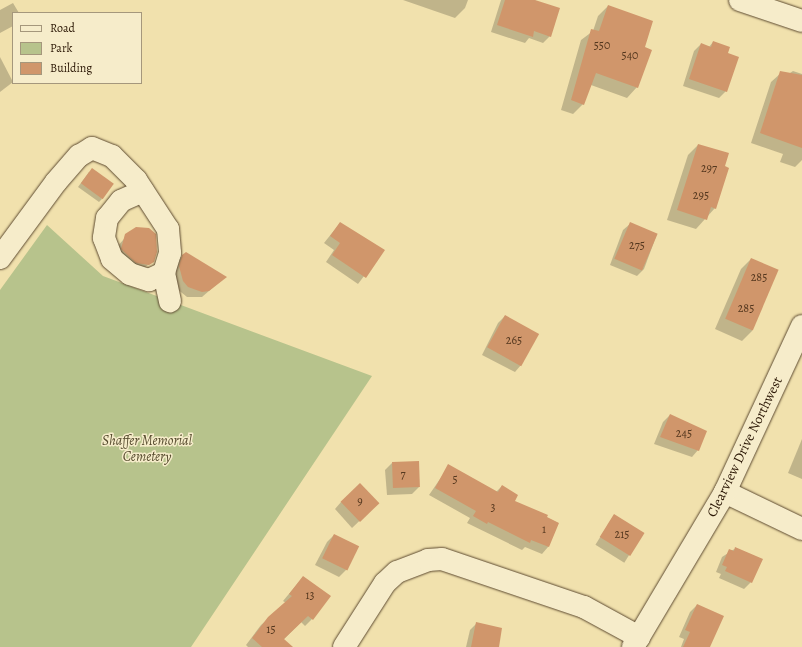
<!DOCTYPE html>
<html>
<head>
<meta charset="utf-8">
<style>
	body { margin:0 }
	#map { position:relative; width:802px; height:647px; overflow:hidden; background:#f1e1ad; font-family:Alegreya,serif }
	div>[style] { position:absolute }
	.green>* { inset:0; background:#b7c38c }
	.shadow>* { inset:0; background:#0003; transform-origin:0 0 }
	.building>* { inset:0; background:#d0966b; transform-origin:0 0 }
	.roads { filter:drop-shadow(0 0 1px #5d4a30) drop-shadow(0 0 1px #5d4a30) }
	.minor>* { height:22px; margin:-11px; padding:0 11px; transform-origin:11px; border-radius:11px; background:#f6ecca }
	span { translate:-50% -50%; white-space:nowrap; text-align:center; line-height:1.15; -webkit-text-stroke:3px #f6ecca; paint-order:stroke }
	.number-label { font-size:12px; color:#55381f }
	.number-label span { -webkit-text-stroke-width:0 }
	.park-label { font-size:14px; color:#564b2e; font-style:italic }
	.street-label { font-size:14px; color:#2c1806 }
	.legend { position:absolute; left:12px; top:12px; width:130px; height:72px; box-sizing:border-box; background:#f6ecca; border:1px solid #a5977c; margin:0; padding:5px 7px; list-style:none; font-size:12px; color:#2c1806 }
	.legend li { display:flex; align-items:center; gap:8px; height:20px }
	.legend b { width:20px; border:1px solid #a5977c }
</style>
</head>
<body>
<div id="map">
	<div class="green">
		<div style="clip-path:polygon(47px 225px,103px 276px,372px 376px,191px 647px,0 647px,0 290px)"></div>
	</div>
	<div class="shadow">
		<div style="clip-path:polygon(403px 0,468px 0,465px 8px,455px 18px)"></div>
		<div style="clip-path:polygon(501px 0,535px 0,550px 36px,543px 43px,529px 38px,525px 43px,491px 32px)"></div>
		<div style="clip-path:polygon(13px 3px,19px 13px,13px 13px,13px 26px,0 33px,0 10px)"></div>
		<div style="clip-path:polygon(608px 6px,643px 48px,637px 87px,627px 98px,591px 85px,583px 104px,573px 114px,561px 110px,581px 40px,593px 31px,598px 16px)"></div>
		<div style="clip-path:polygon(713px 42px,727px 54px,726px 91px,719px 98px,683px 86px,694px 51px,701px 44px,709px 47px)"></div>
		<div style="clip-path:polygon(0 57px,13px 82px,0 92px)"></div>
		<div style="clip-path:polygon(793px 71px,802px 74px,802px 160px,795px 167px,780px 162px,783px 154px,751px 143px,771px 82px,781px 73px,787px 75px)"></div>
		<div style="clip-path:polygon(698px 145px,715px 208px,696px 229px,667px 220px,688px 155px)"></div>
		<div style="clip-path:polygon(89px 172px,102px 199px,99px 202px,78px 187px)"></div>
		<div style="clip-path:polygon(340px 223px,383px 251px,358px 284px,326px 262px,334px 250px,324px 243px)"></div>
		<div style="clip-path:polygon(630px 224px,657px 234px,644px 269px,637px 276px,610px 265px,623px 230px)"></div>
		<div style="clip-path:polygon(131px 231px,153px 261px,139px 272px,116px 248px)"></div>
		<div style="clip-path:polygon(183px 256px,225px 277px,202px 297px,187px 297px,176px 288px,173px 273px,176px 263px)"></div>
		<div style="clip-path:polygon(751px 259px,752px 331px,742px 341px,715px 329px,741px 269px)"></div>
		<div style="clip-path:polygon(505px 316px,521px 365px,515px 372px,482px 355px,498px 323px)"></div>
		<div style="clip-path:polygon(670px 415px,698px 450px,692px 457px,654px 444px,663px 422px)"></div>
		<div style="clip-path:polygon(802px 439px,802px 479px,788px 473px)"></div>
		<div style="clip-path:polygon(392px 463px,419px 487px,412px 494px,387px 495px,385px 470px)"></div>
		<div style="clip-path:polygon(449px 466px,496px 492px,502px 486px,514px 502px,558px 523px,548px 547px,542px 554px,525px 547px,522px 550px,467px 523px,470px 518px,429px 495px)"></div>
		<div style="clip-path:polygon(341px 502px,371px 510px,352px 528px,335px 509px)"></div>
		<div style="left:614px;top:515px;width:34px;height:35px;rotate:32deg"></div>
		<div style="clip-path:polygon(334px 535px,346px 570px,339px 577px,315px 565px,327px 542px)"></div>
		<div style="clip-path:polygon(736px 548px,751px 582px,744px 589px,719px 578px,721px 574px,716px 572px,722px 557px)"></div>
		<div style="clip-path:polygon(303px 577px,329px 596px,312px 619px,305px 626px,301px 622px,276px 647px,248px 647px,246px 645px,261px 625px,286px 603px,283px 601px)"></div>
		<div style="clip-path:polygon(697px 605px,710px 647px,681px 647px,684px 639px,679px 637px,690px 612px)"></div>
		<div style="clip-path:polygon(476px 624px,498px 647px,466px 647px,470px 630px)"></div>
	</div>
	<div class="building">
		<div style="clip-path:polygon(505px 0,535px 0,560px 8px,551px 37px,534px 31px,533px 37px,497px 25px)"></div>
		<div style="clip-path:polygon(608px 5px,653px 21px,645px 47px,652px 50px,638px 88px,596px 73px,584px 105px,571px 100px,591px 29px,599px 31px)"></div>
		<div style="clip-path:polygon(713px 41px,730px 47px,728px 53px,739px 57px,727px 92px,689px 79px,701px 43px,711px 47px)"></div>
		<div style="clip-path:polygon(780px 71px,802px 75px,802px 148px,760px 133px)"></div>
		<div style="clip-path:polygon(698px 144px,729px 153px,725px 166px,729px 168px,716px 209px,711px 207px,707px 220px,677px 210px)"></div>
		<div style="left:92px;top:168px;width:27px;height:19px;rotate:36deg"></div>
		<div style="clip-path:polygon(340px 222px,385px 250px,366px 278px,332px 255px,340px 243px,330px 236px)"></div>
		<div style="left:630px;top:222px;width:30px;height:40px;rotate:23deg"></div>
		<div style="clip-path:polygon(136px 227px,149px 228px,156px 234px,157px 252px,154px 262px,149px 265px,136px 263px,121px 249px,125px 234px)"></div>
		<div style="clip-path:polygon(186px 252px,227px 277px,209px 291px,202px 292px,188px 287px,183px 281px,179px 266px,182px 255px)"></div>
		<div style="left:751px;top:258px;width:30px;height:66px;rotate:23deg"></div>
		<div style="left:505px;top:315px;width:39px;height:37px;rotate:29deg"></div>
		<div style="clip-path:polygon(670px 414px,707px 431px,699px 451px,660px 437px)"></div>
		<div style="left:419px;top:461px;width:26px;height:27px;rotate:88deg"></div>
		<div style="clip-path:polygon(448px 464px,498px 492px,502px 485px,518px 495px,515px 501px,548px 515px,547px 517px,559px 523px,549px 547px,531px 540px,530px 543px,488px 522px,487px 524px,473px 516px,476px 511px,435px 488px)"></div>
		<div style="left:360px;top:483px;width:28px;height:27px;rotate:46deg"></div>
		<div style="left:614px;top:514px;width:36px;height:27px;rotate:32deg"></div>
		<div style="left:334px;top:534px;width:28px;height:27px;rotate:26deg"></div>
		<div style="clip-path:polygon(735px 547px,763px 559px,752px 583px,725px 571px,727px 567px,722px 565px,729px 549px,734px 551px)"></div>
		<div style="clip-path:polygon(303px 576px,331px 596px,313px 620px,308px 616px,284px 639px,293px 647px,262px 647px,252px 638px,268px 617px,292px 596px,289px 594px)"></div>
		<div style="clip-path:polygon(697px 604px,724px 616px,710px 647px,683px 647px,690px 632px,685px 630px)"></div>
		<div style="clip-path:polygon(476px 622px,502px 628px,499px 647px,471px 647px)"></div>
	</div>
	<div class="roads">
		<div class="minor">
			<div style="left:740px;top:0;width:65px;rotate:18.7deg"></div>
			<div style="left:143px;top:191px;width:24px;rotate:156deg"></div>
			<div style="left:121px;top:201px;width:22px;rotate:129deg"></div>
			<div style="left:107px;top:218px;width:20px;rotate:99deg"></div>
			<div style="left:104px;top:238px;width:22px;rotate:69deg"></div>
			<div style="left:112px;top:259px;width:23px;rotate:40deg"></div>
			<div style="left:130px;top:274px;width:20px;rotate:18deg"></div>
			<div style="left:149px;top:280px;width:17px;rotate:-25deg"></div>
			<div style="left:0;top:258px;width:94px;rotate:-53.6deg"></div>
			<div style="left:56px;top:182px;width:35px;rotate:-49deg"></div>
			<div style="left:79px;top:156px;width:15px;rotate:-32deg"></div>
			<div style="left:92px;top:148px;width:22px;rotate:22deg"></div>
			<div style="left:112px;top:156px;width:34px;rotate:45deg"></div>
			<div style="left:136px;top:180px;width:59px;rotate:56.9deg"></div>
			<div style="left:168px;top:229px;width:24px;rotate:85deg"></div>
			<div style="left:170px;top:253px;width:21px;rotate:107deg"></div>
			<div style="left:164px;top:273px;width:29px;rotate:78deg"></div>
			<div style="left:725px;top:492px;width:85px;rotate:25.7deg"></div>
			<div style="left:344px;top:647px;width:76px;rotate:-57.4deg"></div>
			<div style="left:385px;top:583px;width:16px;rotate:-43deg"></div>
			<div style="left:397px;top:572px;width:33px;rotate:-21deg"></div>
			<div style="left:428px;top:560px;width:14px;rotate:-4deg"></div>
			<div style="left:442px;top:559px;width:150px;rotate:18.7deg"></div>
			<div style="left:584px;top:607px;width:63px;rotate:28.6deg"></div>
			<div style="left:633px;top:647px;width:180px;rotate:-59.3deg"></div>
			<div style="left:725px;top:492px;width:183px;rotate:-65.1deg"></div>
		</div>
	</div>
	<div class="number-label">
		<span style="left:602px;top:46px">550</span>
		<span style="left:630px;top:56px">540</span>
		<span style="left:709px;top:169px">297</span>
		<span style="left:701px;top:196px">295</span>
		<span style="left:637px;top:246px">275</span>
		<span style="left:759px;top:278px">285</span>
		<span style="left:746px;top:309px">285</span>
		<span style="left:514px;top:341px">265</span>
		<span style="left:684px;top:434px">245</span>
		<span style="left:403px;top:475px">7</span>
		<span style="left:455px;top:480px">5</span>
		<span style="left:360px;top:502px">9</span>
		<span style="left:493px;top:508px">3</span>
		<span style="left:544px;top:530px">1</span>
		<span style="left:622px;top:535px">215</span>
		<span style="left:310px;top:596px">13</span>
		<span style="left:271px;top:630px">15</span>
	</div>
	<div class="park-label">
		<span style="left:147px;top:449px">Shaffer Memorial<br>Cemetery</span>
	</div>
	<div class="street-label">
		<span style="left:745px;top:447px;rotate:-64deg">Clearview Drive Northwest</span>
	</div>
	<ul class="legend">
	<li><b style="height:5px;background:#f6ecca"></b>Road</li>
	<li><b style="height:11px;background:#b7c38c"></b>Park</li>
	<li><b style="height:11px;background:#d0966b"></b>Building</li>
	</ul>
</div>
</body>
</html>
